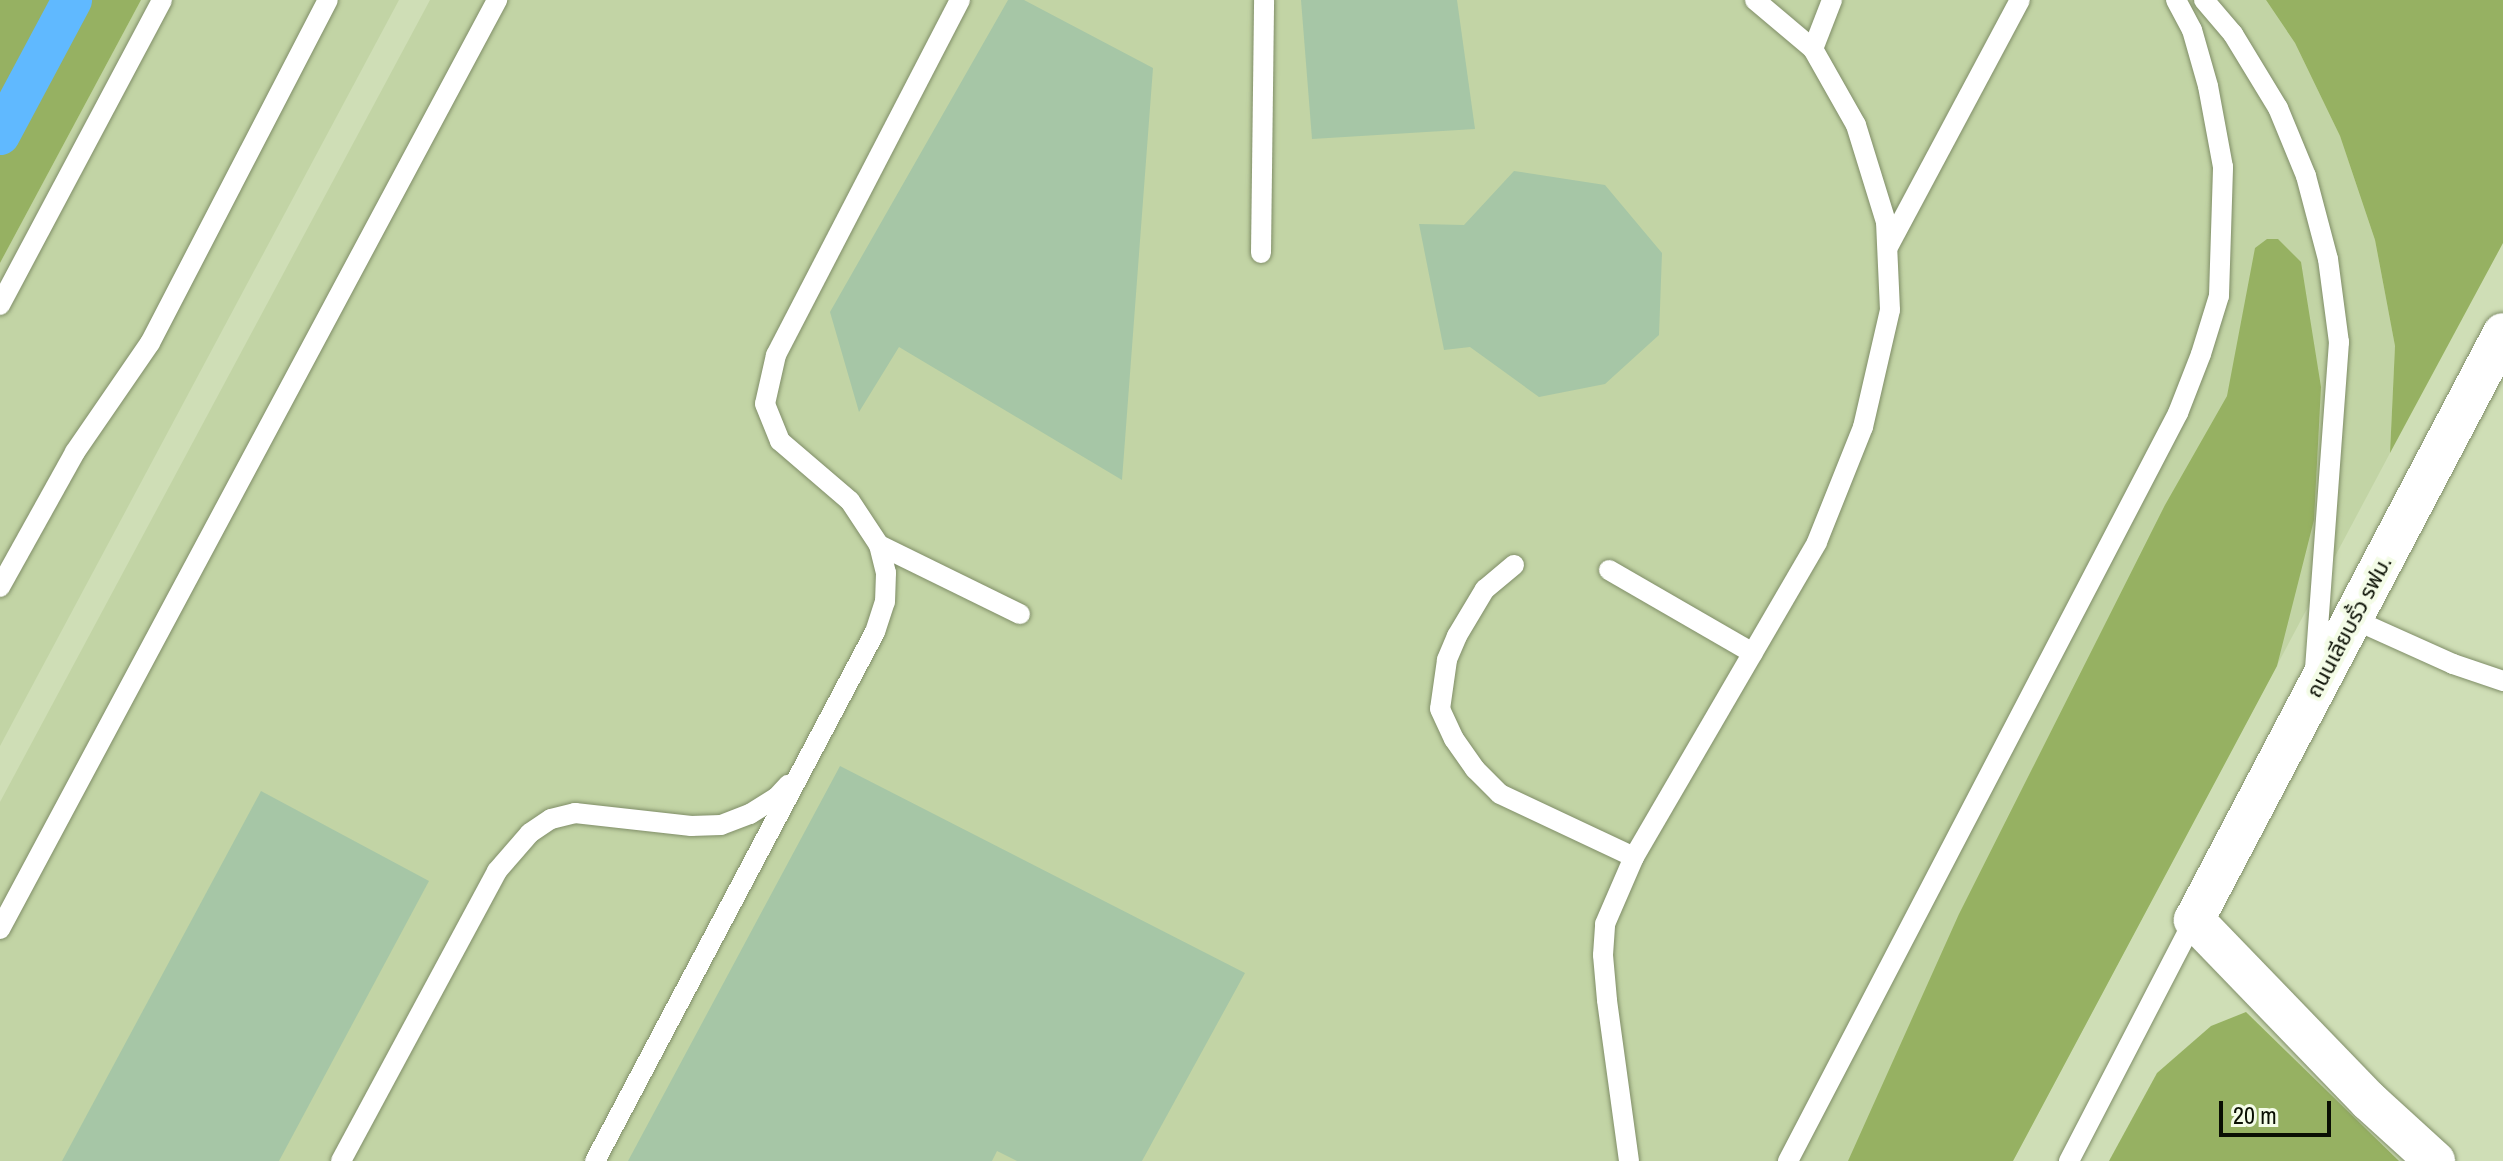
<!DOCTYPE html>
<html>
<head>
<meta charset="utf-8">
<style>
	body { margin:0 }
	#map { position:relative; width:2503px; height:1161px; overflow:hidden; background:#cfdeb6; font-family:"Archivo Narrow","Noto Sans Thai",sans-serif }
	div>[style] { position:absolute }
	.built>* { inset:0; background:#c2d4a5 }
	.green>* { inset:0; background:#96b162 }
	.canal>* { height:40px; margin:-20px; padding:0 20px; transform-origin:20px; border-radius:20px; background:#60b9ff }
	.building>* { inset:0; background:#a6c6a6 }
	.roads { filter:drop-shadow(0 0 2px #808e68) drop-shadow(0 0 2px #808e68) }
	.lane>* { height:20px; margin:-10px; padding:0 10px; transform-origin:10px; border-radius:10px; background:#fff }
	.street>* { height:40px; margin:-20px; padding:0 20px; transform-origin:20px; border-radius:20px; background:#fff }
	span { translate:-50% -50%; white-space:nowrap; text-align:center; line-height:1.15; -webkit-text-stroke:8px #f4fce7; paint-order:stroke }
	.street-label { font-size:22px; color:#0a0f03 }
	.scale { position:absolute; left:2219px; top:1101px; width:112px; height:36px; box-sizing:border-box; border:4px solid #0a0f03; border-top:0; padding-left:10px; font-size:24px; line-height:28px; white-space:nowrap; color:#0a0f03; -webkit-text-stroke:6px #f4fce7; paint-order:stroke }
</style>
</head>
<body>
<div id="map">
	<div class="built">
		<div style="clip-path:polygon(141px 0,399px 0,0 746px,0 263px)"></div>
		<div style="clip-path:polygon(430px 0,2266px 0,2295px 43px,2340px 136px,2375px 240px,2395px 346px,2390px 453px,2013px 1161px,0 1161px,0 802px)"></div>
	</div>
	<div class="green">
		<div style="clip-path:polygon(0 0,141px 0,0 263px)"></div>
		<div style="clip-path:polygon(2266px 0,2503px 0,2503px 243px,2390px 453px,2395px 346px,2375px 240px,2340px 136px,2295px 43px)"></div>
		<div style="clip-path:polygon(2267px 239px,2278px 239px,2301px 262px,2321px 387px,2314px 520px,2277px 666px,2013px 1161px,1848px 1161px,1959px 914px,2165px 505px,2227px 396px,2255px 248px)"></div>
		<div style="clip-path:polygon(2246px 1012px,2399px 1161px,2109px 1161px,2157px 1073px,2211px 1026px)"></div>
	</div>
	<div class="canal">
		<div style="left:0;top:135px;width:153px;rotate:-61.9deg"></div>
	</div>
	<div class="building">
		<div style="clip-path:polygon(1008px 0,1024px 0,1153px 68px,1122px 480px,899px 347px,859px 412px,830px 312px)"></div>
		<div style="clip-path:polygon(1301px 0,1457px 0,1475px 129px,1312px 139px)"></div>
		<div style="clip-path:polygon(1514px 171px,1605px 185px,1662px 253px,1659px 335px,1605px 384px,1539px 397px,1470px 347px,1444px 350px,1419px 224px,1464px 225px)"></div>
		<div style="clip-path:polygon(840px 766px,1245px 973px,1142px 1161px,1017px 1161px,997px 1151px,992px 1161px,628px 1161px)"></div>
		<div style="clip-path:polygon(261px 791px,429px 881px,279px 1161px,62px 1161px)"></div>
	</div>
	<div class="roads">
		<div class="lane">
			<div style="left:960px;top:0;width:400px;rotate:117.4deg"></div>
			<div style="left:776px;top:355px;width:50px;rotate:102.7deg"></div>
			<div style="left:765px;top:404px;width:40px;rotate:68deg"></div>
			<div style="left:780px;top:441px;width:92px;rotate:40.6deg"></div>
			<div style="left:850px;top:501px;width:53px;rotate:56.6deg"></div>
			<div style="left:879px;top:545px;width:157px;rotate:26.1deg"></div>
			<div style="left:2204px;top:0;width:45px;rotate:49.5deg"></div>
			<div style="left:2233px;top:34px;width:87px;rotate:58.7deg"></div>
			<div style="left:2278px;top:108px;width:74px;rotate:67.6deg"></div>
			<div style="left:2306px;top:176px;width:86px;rotate:75.2deg"></div>
			<div style="left:2328px;top:259px;width:84px;rotate:82.5deg"></div>
			<div style="left:2339px;top:342px;width:330px;rotate:94.2deg"></div>
			<div style="left:1813px;top:49px;width:53px;rotate:-68.8deg"></div>
			<div style="left:1888px;top:247px;width:280px;rotate:-61.9deg"></div>
			<div style="left:1261px;top:253px;width:253px;rotate:-89.3deg"></div>
			<div style="left:0;top:305px;width:345px;rotate:-62deg"></div>
			<div style="left:1514px;top:565px;width:38px;rotate:140deg"></div>
			<div style="left:1485px;top:589px;width:55px;rotate:120.8deg"></div>
			<div style="left:1457px;top:636px;width:26px;rotate:113deg"></div>
			<div style="left:1447px;top:660px;width:49px;rotate:98.1deg"></div>
			<div style="left:1440px;top:709px;width:33px;rotate:65deg"></div>
			<div style="left:1454px;top:739px;width:37px;rotate:55deg"></div>
			<div style="left:1475px;top:769px;width:35px;rotate:45deg"></div>
			<div style="left:1500px;top:794px;width:148px;rotate:25.2deg"></div>
			<div style="left:1609px;top:570px;width:166px;rotate:30deg"></div>
			<div style="left:0;top:587px;width:154px;rotate:-60.9deg"></div>
			<div style="left:75px;top:452px;width:132px;rotate:-55.5deg"></div>
			<div style="left:150px;top:343px;width:386px;rotate:-62.6deg"></div>
			<div style="left:2353px;top:619px;width:110px;rotate:24.2deg"></div>
			<div style="left:2453px;top:664px;width:53px;rotate:18.8deg"></div>
			<div style="left:0;top:929px;width:1054px;rotate:-61.85deg"></div>
			<div style="left:341px;top:1161px;width:329px;rotate:-61.7deg"></div>
			<div style="left:497px;top:871px;width:50px;rotate:-49deg"></div>
			<div style="left:530px;top:833px;width:25px;rotate:-34deg"></div>
			<div style="left:551px;top:819px;width:25px;rotate:-14deg"></div>
			<div style="left:575px;top:813px;width:117px;rotate:6.4deg"></div>
			<div style="left:691px;top:826px;width:30px;rotate:-2deg"></div>
			<div style="left:721px;top:825px;width:31px;rotate:-21deg"></div>
			<div style="left:750px;top:814px;width:31px;rotate:-32deg"></div>
			<div style="left:776px;top:798px;width:18px;rotate:-47deg"></div>
			<div style="left:595px;top:1161px;width:599px;rotate:-62.11deg"></div>
			<div style="left:875px;top:632px;width:32px;rotate:-72deg"></div>
			<div style="left:885px;top:602px;width:29px;rotate:-88deg"></div>
			<div style="left:886px;top:573px;width:29px;rotate:-104deg"></div>
			<div style="left:1629px;top:1161px;width:162px;rotate:-97.8deg"></div>
			<div style="left:1607px;top:1000px;width:45px;rotate:-95.1deg"></div>
			<div style="left:1603px;top:955px;width:31px;rotate:-86deg"></div>
			<div style="left:1605px;top:924px;width:73px;rotate:-66.6deg"></div>
			<div style="left:1634px;top:857px;width:364px;rotate:-59.8deg"></div>
			<div style="left:1817px;top:542px;width:124px;rotate:-68.2deg"></div>
			<div style="left:1863px;top:427px;width:120px;rotate:-77deg"></div>
			<div style="left:1890px;top:310px;width:88px;rotate:-92.6deg"></div>
			<div style="left:1886px;top:222px;width:102px;rotate:-107.2deg"></div>
			<div style="left:1856px;top:125px;width:87px;rotate:-119.5deg"></div>
			<div style="left:1813px;top:49px;width:76px;rotate:-139.8deg"></div>
			<div style="left:1788px;top:1161px;width:844px;rotate:-62.46deg"></div>
			<div style="left:2178px;top:413px;width:63px;rotate:-68.7deg"></div>
			<div style="left:2201px;top:354px;width:61px;rotate:-72.8deg"></div>
			<div style="left:2219px;top:296px;width:129px;rotate:-88.2deg"></div>
			<div style="left:2223px;top:167px;width:82px;rotate:-100.5deg"></div>
			<div style="left:2208px;top:86px;width:58px;rotate:-105.9deg"></div>
			<div style="left:2192px;top:30px;width:34px;rotate:-118deg"></div>
			<div style="left:2069px;top:1161px;width:271px;rotate:-62.6deg"></div>
		</div>
		<div class="street">
			<div style="left:2435px;top:1161px;width:89px;rotate:-137.7deg"></div>
			<div style="left:2369px;top:1101px;width:252px;rotate:-134deg"></div>
			<div style="left:2194px;top:920px;width:663px;rotate:-62.24deg"></div>
		</div>
	</div>
	<div class="street-label">
		<span style="left:2349px;top:627px;rotate:-62deg">ถนนเลียบรั้ว รฟม.</span>
	</div>
	<div class="scale">20 m</div>
</div>
</body>
</html>
